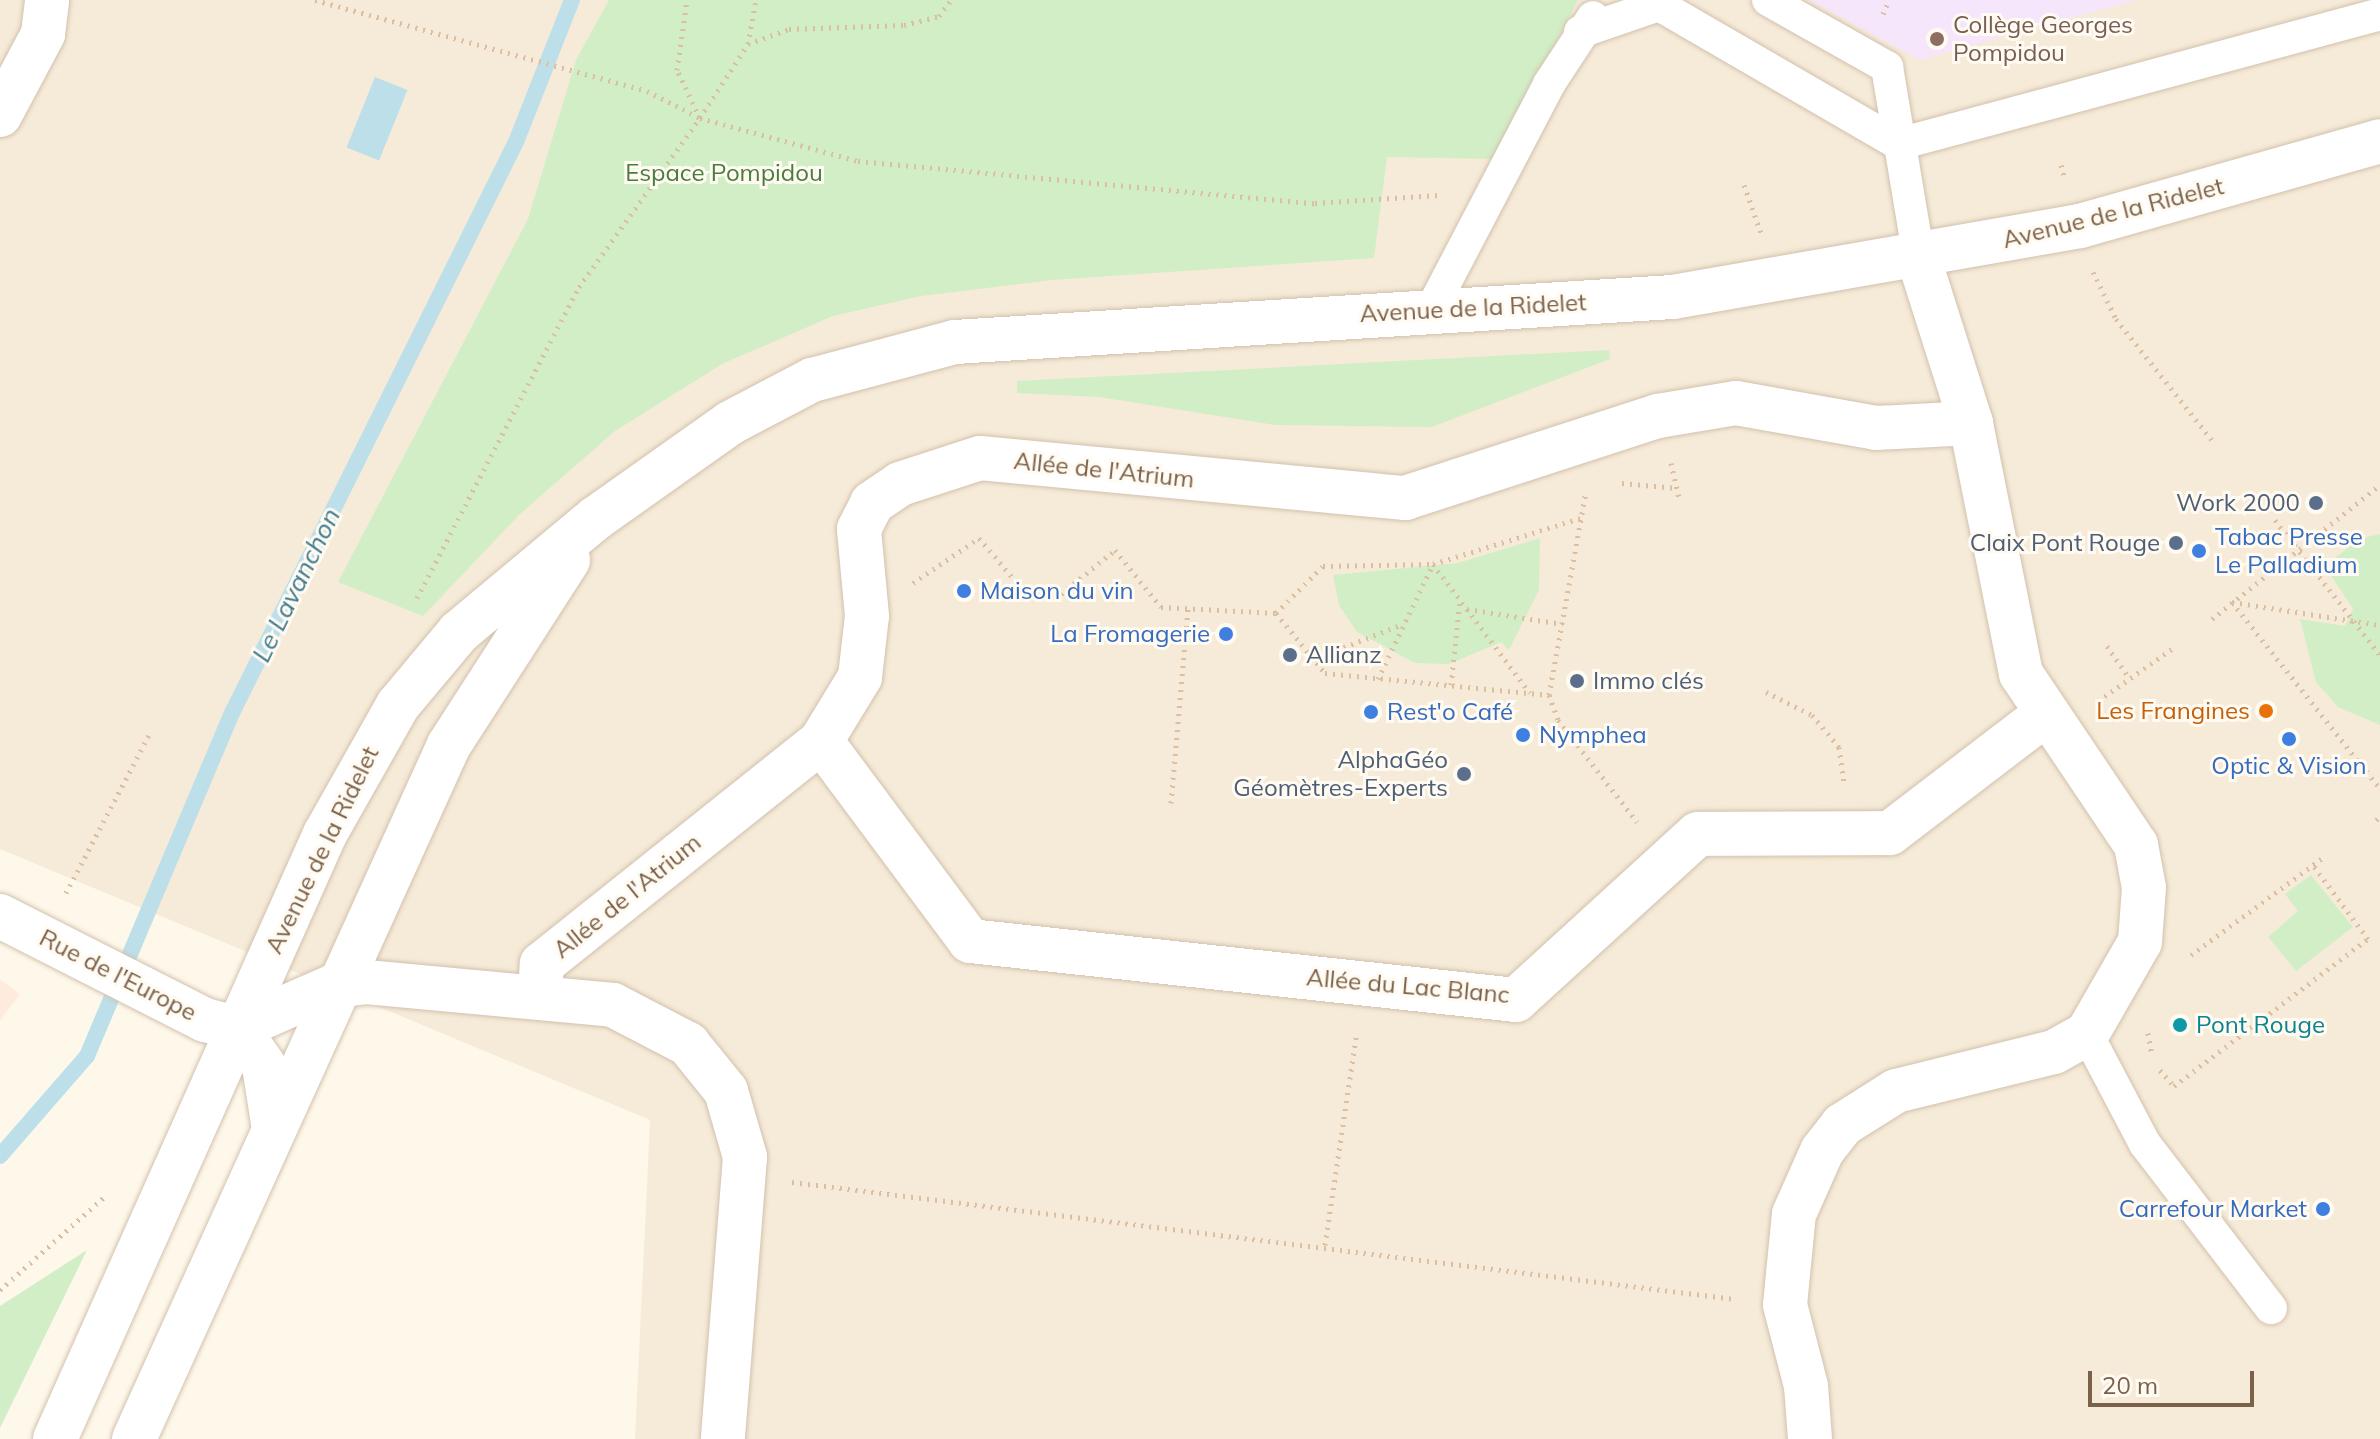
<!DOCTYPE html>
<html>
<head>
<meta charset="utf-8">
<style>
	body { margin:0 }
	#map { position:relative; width:2380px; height:1439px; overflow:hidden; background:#fef8ea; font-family:Mulish,sans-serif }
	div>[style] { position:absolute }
	.residential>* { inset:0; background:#f6ebd8 }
	.commercial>* { inset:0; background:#ffebdd }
	.education>* { inset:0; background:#f5e6fb }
	.green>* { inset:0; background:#d2eec6 }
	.water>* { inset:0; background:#bcdfea; transform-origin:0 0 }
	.stream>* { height:16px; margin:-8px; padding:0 8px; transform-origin:8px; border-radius:8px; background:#bcdfea }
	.path>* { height:5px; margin-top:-2.5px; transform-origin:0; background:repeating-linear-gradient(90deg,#dcbea1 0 2px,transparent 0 8px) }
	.roads { filter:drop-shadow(0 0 2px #d2c1ae) drop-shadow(0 0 2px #d2c1ae) }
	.lane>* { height:32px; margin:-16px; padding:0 16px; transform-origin:16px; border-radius:16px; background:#fff }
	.street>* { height:44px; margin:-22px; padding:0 22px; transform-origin:22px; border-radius:22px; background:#fff }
	.secondary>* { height:44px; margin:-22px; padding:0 22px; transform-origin:22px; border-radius:22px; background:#fff }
	.dots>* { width:22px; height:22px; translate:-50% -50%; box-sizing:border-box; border:4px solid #fffbf2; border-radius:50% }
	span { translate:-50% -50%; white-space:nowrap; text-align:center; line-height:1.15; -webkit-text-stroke:6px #fffbf2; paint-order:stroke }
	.education-label { font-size:24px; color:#785e54 }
	.left { translate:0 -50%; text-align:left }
	.park-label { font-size:24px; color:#4a7c3e }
	.street-label { font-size:24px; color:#7c614a }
	.service-label { font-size:24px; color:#4e5e75 }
	.right { translate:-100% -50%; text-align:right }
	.shop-label { font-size:24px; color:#366cbe }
	.food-label { font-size:24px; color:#c56008 }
	.culture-label { font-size:24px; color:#0d838f }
	.water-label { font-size:26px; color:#417b90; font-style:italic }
	.scale { position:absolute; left:2088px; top:1371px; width:166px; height:36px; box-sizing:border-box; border:4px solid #7c614a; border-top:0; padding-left:10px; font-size:24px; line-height:28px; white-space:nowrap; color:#7c614a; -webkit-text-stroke:6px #fffbf2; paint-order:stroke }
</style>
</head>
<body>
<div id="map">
	<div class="residential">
		<div style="clip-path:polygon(0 0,2380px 0,2380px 1439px,635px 1439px,650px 1120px,0 849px)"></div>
	</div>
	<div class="commercial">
		<div style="clip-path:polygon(0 979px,20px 994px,0 1021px)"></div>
	</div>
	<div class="education">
		<div style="clip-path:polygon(1809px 0,2136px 0,1920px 60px)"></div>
	</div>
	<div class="green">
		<div style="clip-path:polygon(609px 0,1578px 0,1496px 159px,1387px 157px,1374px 258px,1052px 280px,921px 296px,833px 316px,722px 364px,615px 431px,520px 514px,423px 616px,338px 582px,528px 219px,576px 60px)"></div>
		<div style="clip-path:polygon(1609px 350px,1610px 359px,1432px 427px,1275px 425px,1099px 397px,1017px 393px,1017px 381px)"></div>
		<div style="clip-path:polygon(2380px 534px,2380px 725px,2338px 707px,2316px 682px,2300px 619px,2345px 626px,2353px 609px,2325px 566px,2359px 539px)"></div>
		<div style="clip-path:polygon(1540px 538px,1539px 590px,1509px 650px,1501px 642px,1449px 664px,1415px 663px,1357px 632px,1339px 605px,1333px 575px,1458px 563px)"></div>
		<div style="clip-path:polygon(2311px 875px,2353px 927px,2296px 971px,2268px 937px,2298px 911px,2285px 894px)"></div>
		<div style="clip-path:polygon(87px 1250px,0 1428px,0 1306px)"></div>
	</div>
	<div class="water">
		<div style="left:375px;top:77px;width:35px;height:76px;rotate:22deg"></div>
	</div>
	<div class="stream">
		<div style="left:0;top:1156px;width:133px;rotate:-49deg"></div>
		<div style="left:87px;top:1056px;width:375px;rotate:-67.1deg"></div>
		<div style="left:233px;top:711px;width:635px;rotate:-63.56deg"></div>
		<div style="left:516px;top:142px;width:153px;rotate:-68.5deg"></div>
	</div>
	<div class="path">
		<div style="left:315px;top:0;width:344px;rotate:15.3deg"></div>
		<div style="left:647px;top:91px;width:59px;rotate:27deg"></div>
		<div style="left:700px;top:118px;width:164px;rotate:15.2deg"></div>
		<div style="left:858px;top:161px;width:459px;rotate:5.3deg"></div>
		<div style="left:1315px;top:203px;width:124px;rotate:-3.7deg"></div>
		<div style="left:1883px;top:14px;width:15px;rotate:-67deg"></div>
		<div style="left:748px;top:44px;width:44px;rotate:-20.1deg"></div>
		<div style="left:789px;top:29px;width:115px;rotate:-2deg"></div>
		<div style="left:904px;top:25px;width:36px;rotate:-14deg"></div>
		<div style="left:939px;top:16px;width:20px;rotate:-53deg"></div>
		<div style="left:700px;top:118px;width:88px;rotate:-57deg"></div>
		<div style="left:748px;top:44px;width:45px;rotate:-79.7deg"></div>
		<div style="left:2061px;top:165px;width:15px;rotate:74deg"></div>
		<div style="left:1744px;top:185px;width:51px;rotate:70.5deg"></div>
		<div style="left:2093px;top:272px;width:52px;rotate:63.9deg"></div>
		<div style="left:2116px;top:319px;width:154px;rotate:51.6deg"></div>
		<div style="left:1671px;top:463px;width:35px;rotate:77deg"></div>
		<div style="left:1622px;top:483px;width:55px;rotate:5.2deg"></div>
		<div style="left:2275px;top:520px;width:171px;rotate:52.1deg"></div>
		<div style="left:913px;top:583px;width:80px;rotate:-34.3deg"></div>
		<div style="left:979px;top:538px;width:79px;rotate:49.6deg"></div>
		<div style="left:1030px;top:598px;width:25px;rotate:2deg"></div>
		<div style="left:1055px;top:599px;width:77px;rotate:-39.2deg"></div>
		<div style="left:1115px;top:550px;width:73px;rotate:51.1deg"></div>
		<div style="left:1161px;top:607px;width:115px;rotate:3deg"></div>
		<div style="left:1276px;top:613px;width:77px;rotate:50.8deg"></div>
		<div style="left:1325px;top:673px;width:225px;rotate:5.6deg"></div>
		<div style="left:1549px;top:695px;width:206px;rotate:-79.7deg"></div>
		<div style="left:417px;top:598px;width:351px;rotate:-62.5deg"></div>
		<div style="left:579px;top:287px;width:208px;rotate:-54.4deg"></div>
		<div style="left:700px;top:118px;width:53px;rotate:-115.6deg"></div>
		<div style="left:677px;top:70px;width:71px;rotate:-81.9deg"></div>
		<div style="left:2232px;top:602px;width:238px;rotate:51.6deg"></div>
		<div style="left:2232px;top:602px;width:150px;rotate:8.8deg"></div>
		<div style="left:1467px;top:609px;width:97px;rotate:8.9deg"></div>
		<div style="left:1276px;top:613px;width:66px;rotate:-45deg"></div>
		<div style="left:1323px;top:566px;width:110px;rotate:-1deg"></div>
		<div style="left:1433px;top:564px;width:155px;rotate:-17.3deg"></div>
		<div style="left:2212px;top:619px;width:215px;rotate:-38.6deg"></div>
		<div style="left:2107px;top:646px;width:40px;rotate:55.1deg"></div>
		<div style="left:1314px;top:659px;width:96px;rotate:-21.5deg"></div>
		<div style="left:1378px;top:679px;width:127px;rotate:-64.4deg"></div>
		<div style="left:1433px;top:564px;width:161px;rotate:53.1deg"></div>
		<div style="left:1451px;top:685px;width:85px;rotate:-84deg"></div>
		<div style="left:1766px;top:692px;width:51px;rotate:26.6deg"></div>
		<div style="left:1812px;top:715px;width:42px;rotate:49.8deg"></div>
		<div style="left:1839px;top:747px;width:37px;rotate:82deg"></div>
		<div style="left:1549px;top:695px;width:27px;rotate:70deg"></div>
		<div style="left:1558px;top:720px;width:129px;rotate:52.2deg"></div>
		<div style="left:2098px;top:701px;width:95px;rotate:-35.2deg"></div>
		<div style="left:1171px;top:803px;width:196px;rotate:-85deg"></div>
		<div style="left:2376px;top:820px;width:5px;rotate:-37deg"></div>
		<div style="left:66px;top:893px;width:178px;rotate:-62.3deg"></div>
		<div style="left:2191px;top:955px;width:165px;rotate:-36.4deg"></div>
		<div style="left:2148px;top:1033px;width:22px;rotate:80deg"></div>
		<div style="left:2160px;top:1070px;width:21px;rotate:49deg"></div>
		<div style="left:2174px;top:1086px;width:243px;rotate:-37.2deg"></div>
		<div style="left:2368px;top:939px;width:92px;rotate:-126.6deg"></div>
		<div style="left:792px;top:1182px;width:950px;rotate:7.07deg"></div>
		<div style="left:1325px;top:1245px;width:215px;rotate:-81.5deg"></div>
		<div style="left:0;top:1290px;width:141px;rotate:-41.8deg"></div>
	</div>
	<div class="roads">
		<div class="lane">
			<div style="left:1768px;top:0;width:137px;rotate:29.4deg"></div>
			<div style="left:1887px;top:67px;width:195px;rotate:80.5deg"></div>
			<div style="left:1580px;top:32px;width:83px;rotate:-18.9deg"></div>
			<div style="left:1659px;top:5px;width:277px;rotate:30.1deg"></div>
			<div style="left:1899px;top:144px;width:498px;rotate:-15.1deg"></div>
			<div style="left:1430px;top:312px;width:257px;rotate:-62.4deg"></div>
			<div style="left:1549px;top:84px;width:80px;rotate:-56.7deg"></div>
			<div style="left:2087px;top:1034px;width:124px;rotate:62.2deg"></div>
			<div style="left:2145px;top:1144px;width:207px;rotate:52.5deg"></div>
		</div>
		<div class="street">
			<div style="left:0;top:115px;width:92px;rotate:-62deg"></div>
			<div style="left:43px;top:34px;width:34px;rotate:-83deg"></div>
			<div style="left:821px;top:741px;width:249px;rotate:53.3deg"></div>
			<div style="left:970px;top:941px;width:549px;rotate:6.17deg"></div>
			<div style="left:1516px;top:1000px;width:246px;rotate:-42.4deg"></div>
			<div style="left:1698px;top:834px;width:192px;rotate:-0.3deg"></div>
			<div style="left:1890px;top:833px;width:193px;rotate:-37.4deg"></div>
			<div style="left:0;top:916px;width:230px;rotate:26.9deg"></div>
			<div style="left:205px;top:1020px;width:34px;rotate:14deg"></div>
			<div style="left:238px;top:1028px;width:105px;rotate:-23.6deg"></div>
			<div style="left:334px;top:986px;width:32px;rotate:-7deg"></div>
			<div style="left:366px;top:982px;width:248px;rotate:5.3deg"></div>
			<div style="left:613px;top:1005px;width:85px;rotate:27.5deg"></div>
			<div style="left:688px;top:1044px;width:60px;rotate:51deg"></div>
			<div style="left:726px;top:1091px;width:69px;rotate:73.9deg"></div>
			<div style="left:745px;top:1157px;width:283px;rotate:94.5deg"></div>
			<div style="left:540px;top:997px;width:33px;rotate:-87deg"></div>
			<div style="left:542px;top:964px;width:357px;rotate:-38.6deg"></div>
			<div style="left:821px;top:741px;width:75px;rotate:-58.6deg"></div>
			<div style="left:860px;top:677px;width:61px;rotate:-83.5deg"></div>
			<div style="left:867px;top:616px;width:87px;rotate:-95.3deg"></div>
			<div style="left:859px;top:529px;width:29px;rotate:-63deg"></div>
			<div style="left:872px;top:503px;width:34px;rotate:-34deg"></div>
			<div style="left:900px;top:484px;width:84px;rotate:-18deg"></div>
			<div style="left:980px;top:458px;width:427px;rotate:5.4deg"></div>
			<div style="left:1405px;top:498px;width:266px;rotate:-18deg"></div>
			<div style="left:1658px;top:416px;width:79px;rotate:-9.5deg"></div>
			<div style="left:1736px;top:403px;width:142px;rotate:10.1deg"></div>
			<div style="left:1876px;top:428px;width:95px;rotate:-3deg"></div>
			<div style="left:1810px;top:1439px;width:53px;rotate:-94.3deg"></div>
			<div style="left:1806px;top:1386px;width:84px;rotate:-104.5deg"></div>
			<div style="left:1785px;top:1305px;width:91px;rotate:-84.4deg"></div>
			<div style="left:1794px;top:1214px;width:69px;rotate:-66deg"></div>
			<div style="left:1822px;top:1151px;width:33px;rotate:-52deg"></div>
			<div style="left:1842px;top:1125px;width:64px;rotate:-32.2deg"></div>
			<div style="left:1896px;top:1091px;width:163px;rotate:-13.9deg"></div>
			<div style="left:2054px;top:1052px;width:38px;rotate:-29deg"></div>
			<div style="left:2087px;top:1034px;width:106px;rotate:-60.1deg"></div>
			<div style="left:2140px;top:942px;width:54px;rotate:-85.8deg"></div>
			<div style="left:2144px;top:888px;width:44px;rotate:-100.5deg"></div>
			<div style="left:2136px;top:845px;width:206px;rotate:-123.9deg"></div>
			<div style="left:2021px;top:674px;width:256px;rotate:-101.3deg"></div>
			<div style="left:1971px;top:423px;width:172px;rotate:-107.6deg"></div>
		</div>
		<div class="secondary">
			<div style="left:238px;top:1028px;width:46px;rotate:55.6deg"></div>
			<div style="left:264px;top:1066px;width:58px;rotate:81deg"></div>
			<div style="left:55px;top:1439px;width:663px;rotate:-65.95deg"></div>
			<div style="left:325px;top:834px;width:148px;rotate:-60.5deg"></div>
			<div style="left:398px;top:705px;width:95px;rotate:-50.1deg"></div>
			<div style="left:459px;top:632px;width:178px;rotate:-39.8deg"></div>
			<div style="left:596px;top:518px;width:164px;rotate:-35.3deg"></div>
			<div style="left:730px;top:423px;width:93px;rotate:-27.7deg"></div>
			<div style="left:812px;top:380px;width:148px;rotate:-14.9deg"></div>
			<div style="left:955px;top:342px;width:719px;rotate:-3.59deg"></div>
			<div style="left:1673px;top:297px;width:413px;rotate:-9.9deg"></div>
			<div style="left:2080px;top:226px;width:312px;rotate:-15.8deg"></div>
			<div style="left:134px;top:1439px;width:762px;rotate:-65.59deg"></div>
			<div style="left:449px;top:745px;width:220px;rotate:-57.2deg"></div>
		</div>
	</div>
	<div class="dots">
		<div style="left:1937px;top:39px;background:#8d6e63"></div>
		<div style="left:2316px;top:503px;background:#5c6f8a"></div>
		<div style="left:2176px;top:543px;background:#5c6f8a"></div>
		<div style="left:2199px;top:551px;background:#3f7fe0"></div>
		<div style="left:964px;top:591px;background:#3f7fe0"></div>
		<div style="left:1226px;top:634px;background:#3f7fe0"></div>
		<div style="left:1290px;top:655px;background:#5c6f8a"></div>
		<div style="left:1577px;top:681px;background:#5c6f8a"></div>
		<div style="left:2266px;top:711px;background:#e8710a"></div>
		<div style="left:1371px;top:712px;background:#3f7fe0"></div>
		<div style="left:1523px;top:735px;background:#3f7fe0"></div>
		<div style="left:2289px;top:739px;background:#3f7fe0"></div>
		<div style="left:1464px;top:774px;background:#5c6f8a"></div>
		<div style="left:2180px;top:1025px;background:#0f9aa8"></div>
		<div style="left:2323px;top:1209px;background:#3f7fe0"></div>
	</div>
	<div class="education-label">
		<span class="left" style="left:1953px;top:39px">Collège Georges<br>Pompidou</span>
	</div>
	<div class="park-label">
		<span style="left:724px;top:173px">Espace Pompidou</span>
	</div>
	<div class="street-label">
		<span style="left:2113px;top:213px;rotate:-14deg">Avenue de la Ridelet</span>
		<span style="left:1473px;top:308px;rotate:-3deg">Avenue de la Ridelet</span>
		<span style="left:1104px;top:470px;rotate:6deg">Allée de l'Atrium</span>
		<span style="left:322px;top:850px;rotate:-64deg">Avenue de la Ridelet</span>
		<span style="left:627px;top:896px;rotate:-39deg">Allée de l'Atrium</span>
		<span style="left:118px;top:975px;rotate:27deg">Rue de l'Europe</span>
		<span style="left:1408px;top:986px;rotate:5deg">Allée du Lac Blanc</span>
	</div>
	<div class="service-label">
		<span class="right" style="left:2300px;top:503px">Work 2000</span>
		<span class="right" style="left:2160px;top:543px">Claix Pont Rouge</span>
		<span class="left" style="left:1306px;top:655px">Allianz</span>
		<span class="left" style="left:1593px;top:681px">Immo clés</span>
		<span class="right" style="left:1448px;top:774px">AlphaGéo<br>Géomètres-Experts</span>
	</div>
	<div class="shop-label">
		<span class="left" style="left:2215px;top:551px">Tabac Presse<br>Le Palladium</span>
		<span class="left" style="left:980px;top:591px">Maison du vin</span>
		<span class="right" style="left:1210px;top:634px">La Fromagerie</span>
		<span class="left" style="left:1387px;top:712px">Rest'o Café</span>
		<span class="left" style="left:1539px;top:735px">Nymphea</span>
		<span style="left:2289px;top:766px">Optic &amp; Vision</span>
		<span class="right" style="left:2307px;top:1209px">Carrefour Market</span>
	</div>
	<div class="food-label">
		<span class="right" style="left:2250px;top:711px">Les Frangines</span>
	</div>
	<div class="culture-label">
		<span class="left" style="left:2196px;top:1025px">Pont Rouge</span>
	</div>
	<div class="water-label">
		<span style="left:296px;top:585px;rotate:-64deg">Le Lavanchon</span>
	</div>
	<div class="scale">20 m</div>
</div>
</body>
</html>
